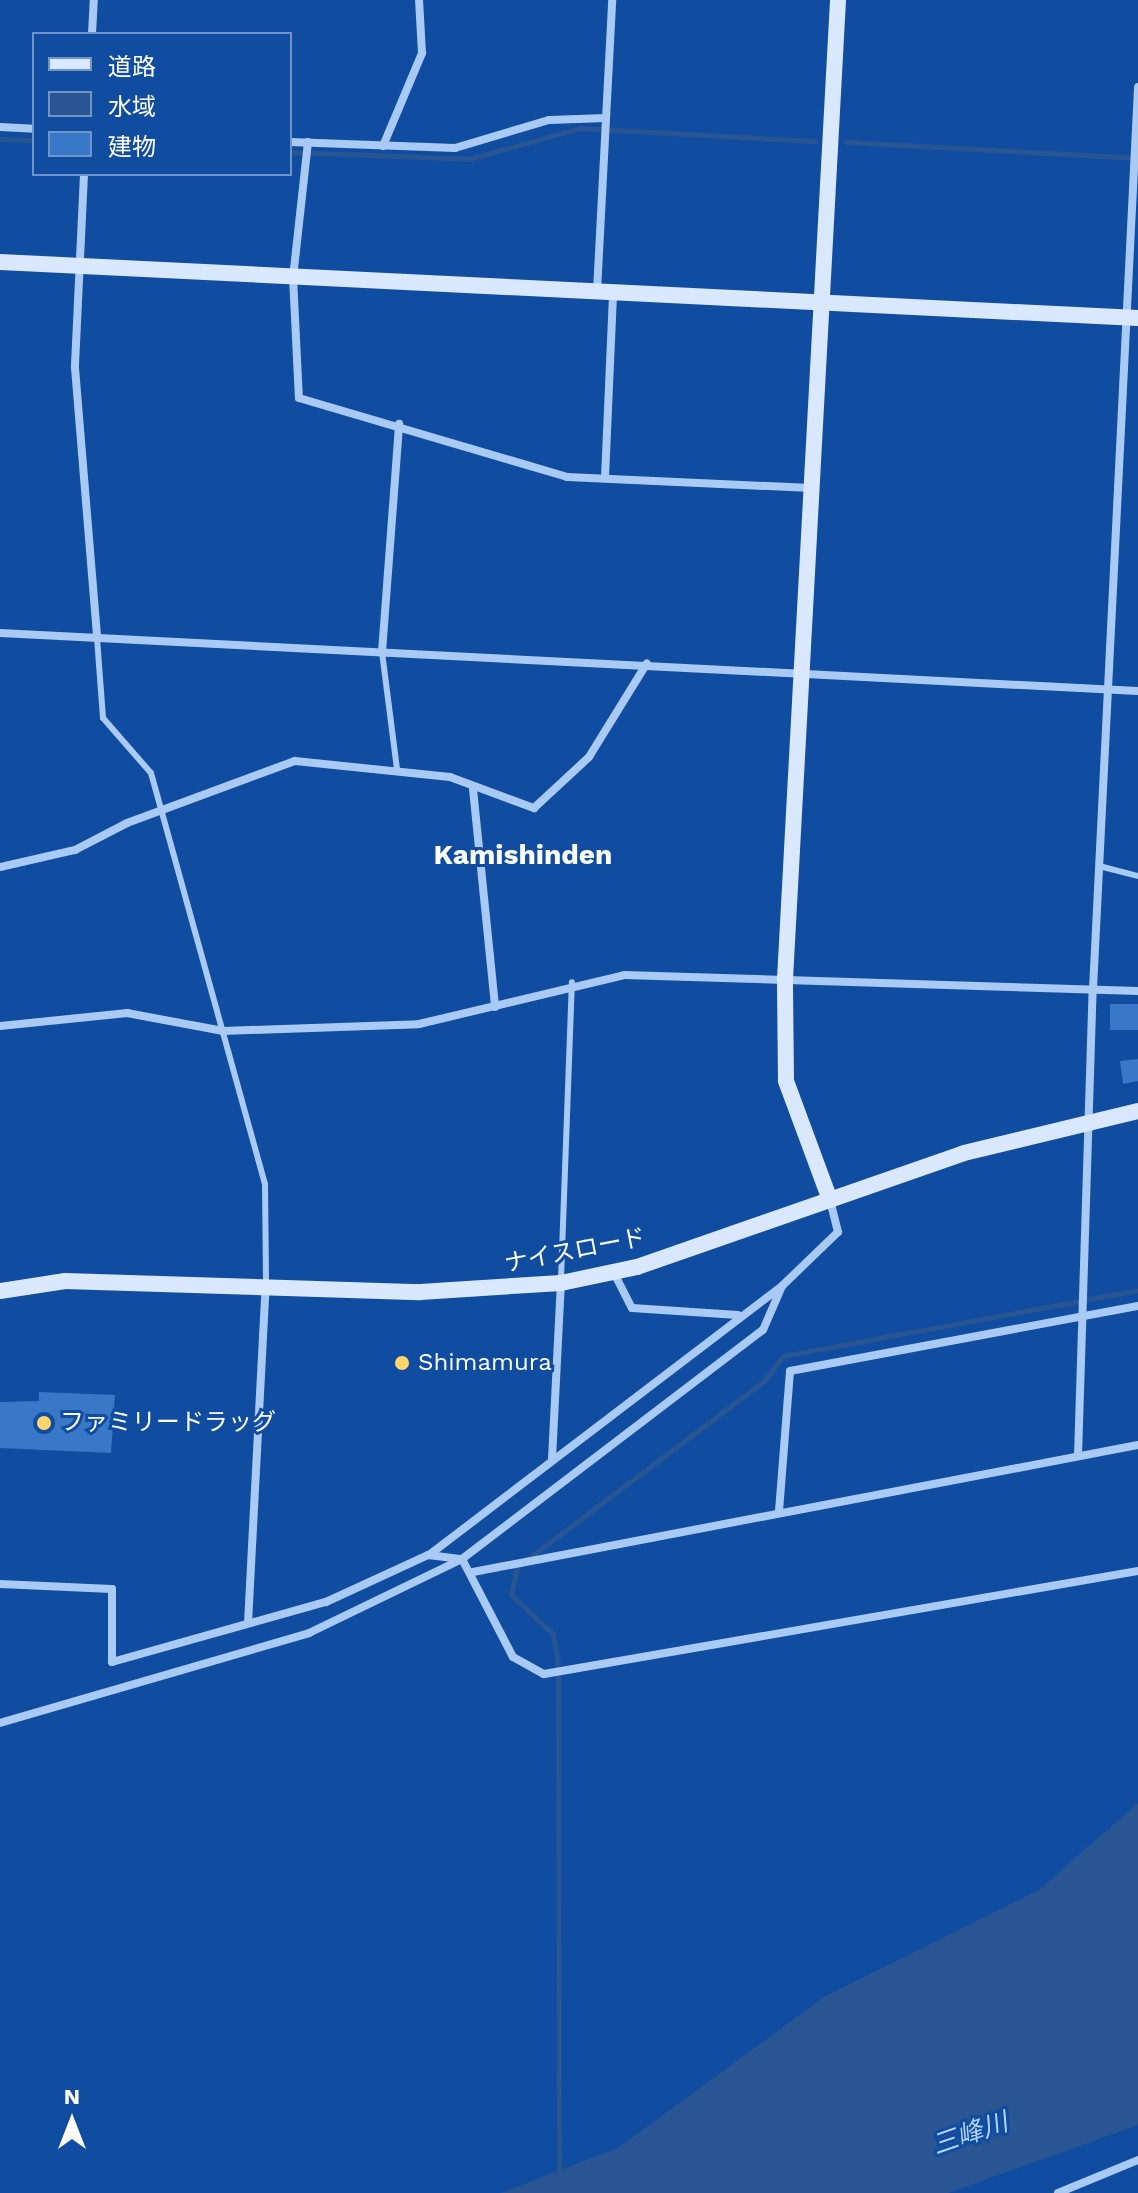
<!DOCTYPE html>
<html>
<head>
<meta charset="utf-8">
<style>
	body { margin:0 }
	#map { position:relative; width:1138px; height:2193px; overflow:hidden; background:#104da0; font-family:"Work Sans","Noto Sans JP",sans-serif }
	div>[style] { position:absolute }
	.water>* { inset:0; background:#295593 }
	.stream>* { height:5px; margin:-2.5px; padding:0 2.5px; transform-origin:2.5px; border-radius:2.5px; background:#295593 }
	.building>* { inset:0; background:#3977c7; transform-origin:0 0 }
	.lane>* { height:6px; margin:-3px; padding:0 3px; transform-origin:3px; border-radius:3px; background:#a8caf5 }
	.street>* { height:8px; margin:-4px; padding:0 4px; transform-origin:4px; border-radius:4px; background:#a8caf5 }
	.secondary>* { height:16px; margin:-8px; padding:0 8px; transform-origin:8px; border-radius:8px; background:#d9e8fe }
	.dots>* { width:22px; height:22px; translate:-50% -50%; box-sizing:border-box; border:4px solid #104da0; border-radius:50% }
	span { translate:-50% -50%; white-space:nowrap; text-align:center; line-height:1.15; -webkit-text-stroke:6px #104da0; paint-order:stroke }
	.street-label { font-size:24px; color:#fff }
	.poi-label { font-size:24px; color:#fff }
	.left { translate:0 -50%; text-align:left }
	.water-label { font-size:26px; color:#b5d4fb; font-style:italic }
	.quarter-label { font-size:28px; color:#fff; font-weight:700 }
	.legend { position:absolute; left:32px; top:32px; width:260px; height:144px; box-sizing:border-box; background:#104da0; border:2px solid #7094c6; margin:0; padding:10px 14px; list-style:none; font-size:24px; color:#fff }
	.legend li { display:flex; align-items:center; gap:16px; height:40px }
	.legend b { width:40px; border:2px solid #7094c6 }
	.north { position:absolute; left:32px; top:2081px; width:80px; height:80px; -webkit-text-stroke:6px #104da0; paint-order:stroke; rotate:0deg; font-size:22px; font-weight:700; line-height:32px; text-align:center; color:#fff }
	.north::after { content:''; display:block; margin:auto; width:28px; height:36px; background:#fff; clip-path:polygon(50% 0,100% 100%,50% 72%,0 100%) }
</style>
</head>
<body>
<div id="map">
	<div class="water">
		<div style="clip-path:polygon(1138px 1803px,1138px 2125px,948px 2193px,501px 2193px,618px 2148px,824px 1997px,1039px 1890px)"></div>
	</div>
	<div class="stream">
		<div style="left:0;top:139px;width:34px;rotate:2deg"></div>
		<div style="left:846px;top:142px;width:291px;rotate:3.1deg"></div>
		<div style="left:290px;top:152px;width:179px;rotate:2.2deg"></div>
		<div style="left:469px;top:159px;width:115px;rotate:-15.6deg"></div>
		<div style="left:580px;top:128px;width:236px;rotate:3.2deg"></div>
		<div style="left:559px;top:2177px;width:511px;rotate:-90.11deg"></div>
		<div style="left:558px;top:1666px;width:32px;rotate:-99deg"></div>
		<div style="left:553px;top:1634px;width:57px;rotate:-137.1deg"></div>
		<div style="left:511px;top:1595px;width:29px;rotate:-78deg"></div>
		<div style="left:517px;top:1567px;width:309px;rotate:-37deg"></div>
		<div style="left:764px;top:1381px;width:31px;rotate:-53deg"></div>
		<div style="left:783px;top:1356px;width:361px;rotate:-10.5deg"></div>
	</div>
	<div class="building">
		<div style="left:1110px;top:1004px;width:28px;height:26px"></div>
		<div style="clip-path:polygon(1138px 1059px,1138px 1081px,1123px 1084px,1120px 1061px)"></div>
		<div style="clip-path:polygon(39px 1392px,115px 1395px,111px 1453px,0 1448px,0 1402px,39px 1401px)"></div>
	</div>
	<div class="lane">
		<div style="left:97px;top:638px;width:80px;rotate:85.7deg"></div>
		<div style="left:103px;top:718px;width:73px;rotate:48.9deg"></div>
		<div style="left:151px;top:773px;width:427px;rotate:74.5deg"></div>
		<div style="left:265px;top:1184px;width:101px;rotate:89.4deg"></div>
		<div style="left:382px;top:652px;width:118px;rotate:82.7deg"></div>
		<div style="left:1099px;top:866px;width:40px;rotate:14.4deg"></div>
		<div style="left:561px;top:1279px;width:297px;rotate:-87.9deg"></div>
	</div>
	<div class="street">
		<div style="left:92px;top:34px;width:34px;rotate:-87deg"></div>
		<div style="left:0;top:127px;width:34px;rotate:3deg"></div>
		<div style="left:290px;top:142px;width:165px;rotate:2.1deg"></div>
		<div style="left:455px;top:148px;width:98px;rotate:-16.6deg"></div>
		<div style="left:549px;top:120px;width:57px;rotate:-2deg"></div>
		<div style="left:308px;top:142px;width:136px;rotate:96.3deg"></div>
		<div style="left:293px;top:277px;width:121px;rotate:87.2deg"></div>
		<div style="left:299px;top:398px;width:279px;rotate:16.4deg"></div>
		<div style="left:567px;top:477px;width:245px;rotate:2.6deg"></div>
		<div style="left:383px;top:146px;width:101px;rotate:-67.2deg"></div>
		<div style="left:422px;top:53px;width:53px;rotate:-93.2deg"></div>
		<div style="left:84px;top:174px;width:194px;rotate:92.7deg"></div>
		<div style="left:75px;top:368px;width:271px;rotate:85.3deg"></div>
		<div style="left:597px;top:291px;width:291px;rotate:-87deg"></div>
		<div style="left:605px;top:478px;width:185px;rotate:-87.5deg"></div>
		<div style="left:0;top:633px;width:1139px;rotate:2.92deg"></div>
		<div style="left:382px;top:652px;width:229px;rotate:-85.7deg"></div>
		<div style="left:473px;top:789px;width:219px;rotate:84.2deg"></div>
		<div style="left:0;top:867px;width:77px;rotate:-12.8deg"></div>
		<div style="left:75px;top:850px;width:59px;rotate:-27.4deg"></div>
		<div style="left:127px;top:823px;width:179px;rotate:-20.3deg"></div>
		<div style="left:295px;top:761px;width:156px;rotate:5.9deg"></div>
		<div style="left:450px;top:777px;width:90px;rotate:20.3deg"></div>
		<div style="left:534px;top:808px;width:75px;rotate:-42.8deg"></div>
		<div style="left:589px;top:757px;width:110px;rotate:-58.3deg"></div>
		<div style="left:0;top:1026px;width:128px;rotate:-5.8deg"></div>
		<div style="left:127px;top:1013px;width:98px;rotate:10.6deg"></div>
		<div style="left:223px;top:1031px;width:196px;rotate:-2deg"></div>
		<div style="left:419px;top:1024px;width:211px;rotate:-13.4deg"></div>
		<div style="left:624px;top:975px;width:514px;rotate:1.78deg"></div>
		<div style="left:614px;top:1273px;width:39px;rotate:63deg"></div>
		<div style="left:632px;top:1308px;width:106px;rotate:3.8deg"></div>
		<div style="left:1078px;top:1456px;width:467px;rotate:-88.2deg"></div>
		<div style="left:1093px;top:989px;width:903px;rotate:-87.14deg"></div>
		<div style="left:552px;top:1459px;width:175px;rotate:-87.1deg"></div>
		<div style="left:779px;top:1511px;width:140px;rotate:-85.5deg"></div>
		<div style="left:790px;top:1371px;width:354px;rotate:-10.6deg"></div>
		<div style="left:429px;top:1555px;width:442px;rotate:-37.3deg"></div>
		<div style="left:473px;top:1572px;width:677px;rotate:-10.81deg"></div>
		<div style="left:0;top:1584px;width:112px;rotate:2.6deg"></div>
		<div style="left:112px;top:1589px;width:73px;rotate:90deg"></div>
		<div style="left:112px;top:1662px;width:222px;rotate:-15.7deg"></div>
		<div style="left:326px;top:1602px;width:112px;rotate:-24.7deg"></div>
		<div style="left:428px;top:1555px;width:34px;rotate:7deg"></div>
		<div style="left:462px;top:1559px;width:110px;rotate:62.5deg"></div>
		<div style="left:513px;top:1657px;width:35px;rotate:29deg"></div>
		<div style="left:544px;top:1674px;width:603px;rotate:-9.84deg"></div>
		<div style="left:248px;top:1623px;width:338px;rotate:-87deg"></div>
		<div style="left:0;top:1723px;width:322px;rotate:-16.2deg"></div>
		<div style="left:309px;top:1633px;width:170px;rotate:-25.8deg"></div>
		<div style="left:462px;top:1559px;width:378px;rotate:-37.3deg"></div>
		<div style="left:763px;top:1330px;width:48px;rotate:-66.6deg"></div>
		<div style="left:782px;top:1286px;width:78px;rotate:-44deg"></div>
		<div style="left:838px;top:1232px;width:32px;rotate:-104deg"></div>
		<div style="left:1058px;top:2193px;width:87px;rotate:-22.4deg"></div>
	</div>
	<div class="secondary">
		<div style="left:0;top:262px;width:1139px;rotate:2.82deg"></div>
		<div style="left:830px;top:1200px;width:127px;rotate:-110.3deg"></div>
		<div style="left:786px;top:1081px;width:102px;rotate:-90.6deg"></div>
		<div style="left:785px;top:979px;width:980px;rotate:-86.9deg"></div>
		<div style="left:0;top:1291px;width:66px;rotate:-8.7deg"></div>
		<div style="left:65px;top:1281px;width:355px;rotate:1.8deg"></div>
		<div style="left:420px;top:1292px;width:141px;rotate:-3.7deg"></div>
		<div style="left:561px;top:1283px;width:78px;rotate:-11.9deg"></div>
		<div style="left:637px;top:1267px;width:346px;rotate:-19.2deg"></div>
		<div style="left:964px;top:1153px;width:179px;rotate:-13.6deg"></div>
	</div>
	<div class="dots">
		<div style="left:402px;top:1363px;background:#ffd66c"></div>
		<div style="left:44px;top:1423px;background:#ffd66c"></div>
	</div>
	<div class="street-label">
		<span style="left:575px;top:1251px;rotate:-11deg">ナイスロード</span>
	</div>
	<div class="poi-label">
		<span class="left" style="left:418px;top:1363px">Shimamura</span>
		<span class="left" style="left:60px;top:1423px">ファミリードラッグ</span>
	</div>
	<div class="water-label">
		<span style="left:970px;top:2134px;rotate:-19deg">三峰川</span>
	</div>
	<div class="quarter-label">
		<span style="left:523px;top:855px">Kamishinden</span>
	</div>
	<ul class="legend">
	<li><b style="height:10px;background:#d9e8fe"></b>道路</li>
	<li><b style="height:22px;background:#295593"></b>水域</li>
	<li><b style="height:22px;background:#3977c7"></b>建物</li>
	</ul>
	<div class="north">N</div>
</div>
</body>
</html>
